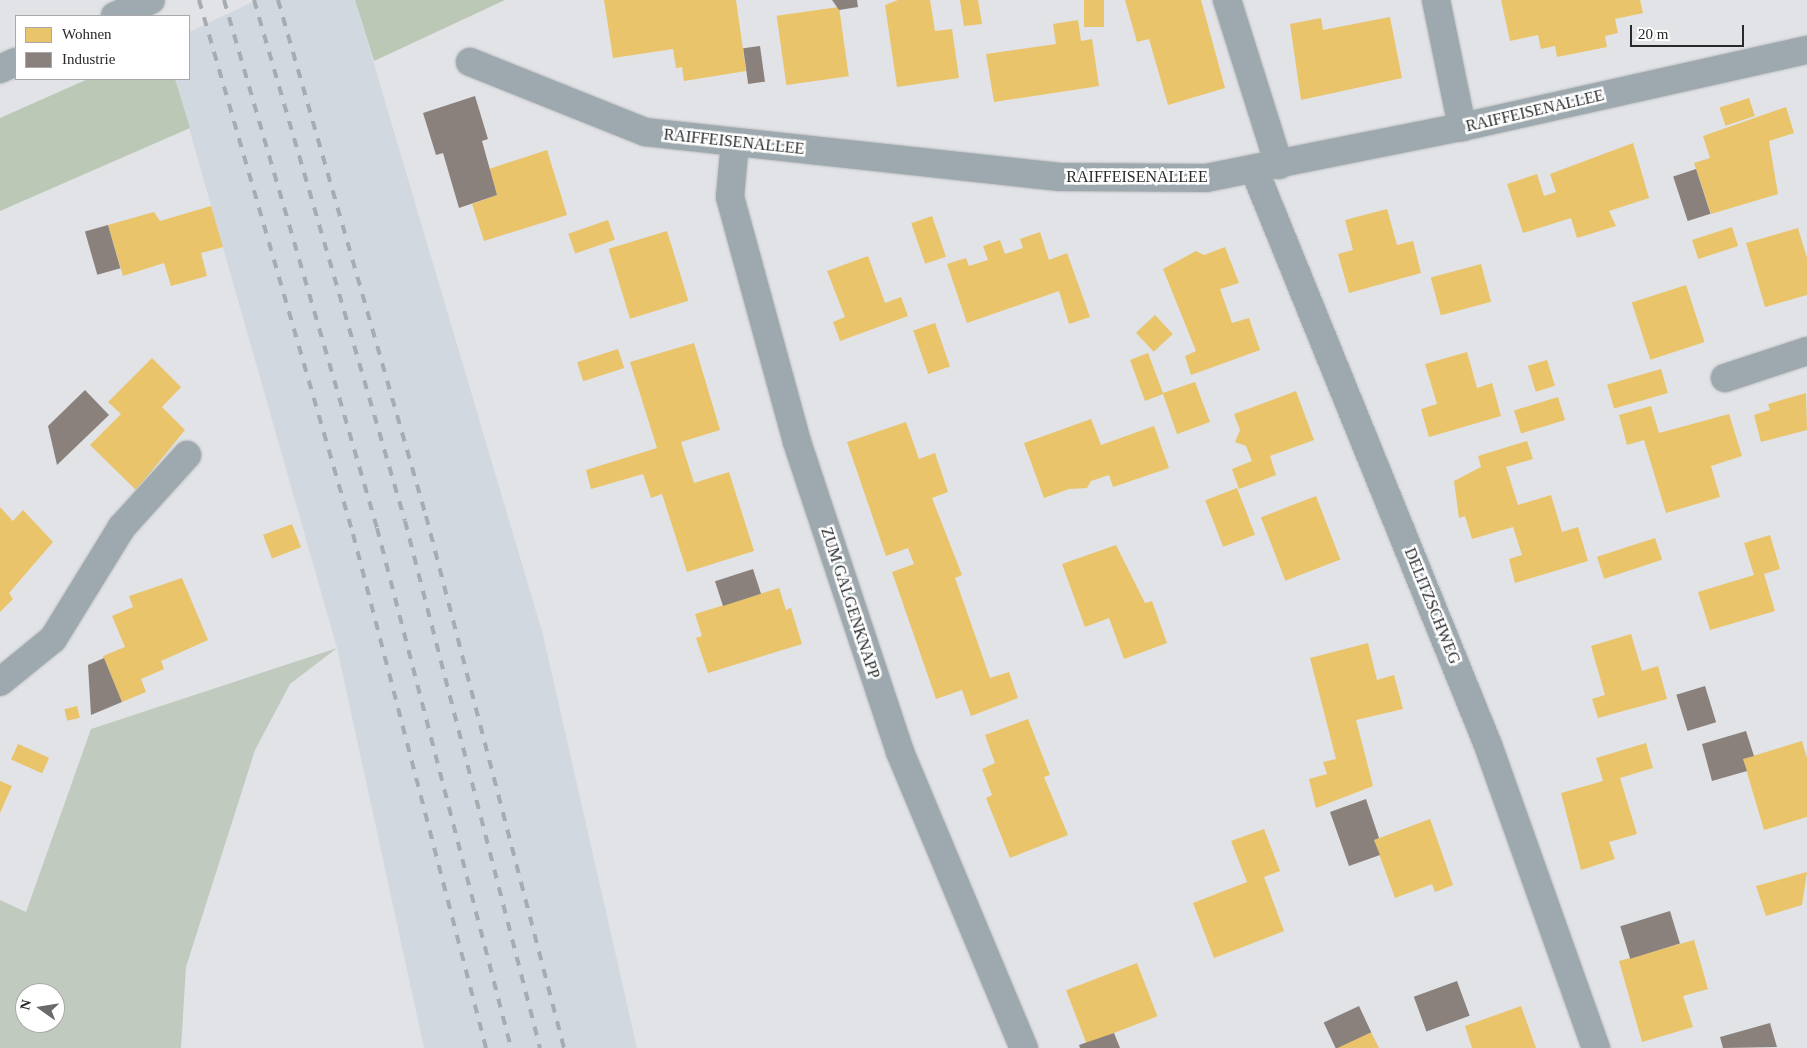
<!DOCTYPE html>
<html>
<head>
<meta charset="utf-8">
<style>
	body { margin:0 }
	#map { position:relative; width:1807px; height:1048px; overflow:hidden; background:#e1e3e6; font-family:Georgia,serif }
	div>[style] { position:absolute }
	.built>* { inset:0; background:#d2d8e0 }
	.green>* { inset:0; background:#c1cabe }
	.forest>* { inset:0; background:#bac8b5 }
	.homes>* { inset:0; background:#e9c46a; transform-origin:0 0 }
	.industry>* { inset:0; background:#8a817c; transform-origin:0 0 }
	.roads { filter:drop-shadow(0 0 1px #bdbec0) drop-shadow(0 0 1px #bdbec0) }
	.minor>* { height:28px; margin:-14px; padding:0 14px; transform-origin:14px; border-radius:14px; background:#9da9ae }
	.major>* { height:28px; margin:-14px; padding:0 14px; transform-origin:14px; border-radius:14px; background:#9eaaaf }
	.rail>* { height:4px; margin-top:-2px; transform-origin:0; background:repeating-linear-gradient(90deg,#a6acb0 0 9px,transparent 0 18px) }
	span { translate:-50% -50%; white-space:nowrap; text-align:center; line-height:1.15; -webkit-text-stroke:5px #fff; paint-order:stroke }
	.street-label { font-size:16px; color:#27292b }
	.legend { position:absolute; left:15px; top:15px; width:175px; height:65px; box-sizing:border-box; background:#fff; border:1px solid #a9a9aa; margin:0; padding:6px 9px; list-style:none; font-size:15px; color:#27292b }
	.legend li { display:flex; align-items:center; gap:10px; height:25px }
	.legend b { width:25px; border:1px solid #a9a9aa }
	.north { position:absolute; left:15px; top:983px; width:50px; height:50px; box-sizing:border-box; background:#fff; border:1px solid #a9a9aa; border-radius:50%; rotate:283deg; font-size:14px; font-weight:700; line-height:20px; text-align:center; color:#27292b }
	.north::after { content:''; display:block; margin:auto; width:18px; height:22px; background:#686a6c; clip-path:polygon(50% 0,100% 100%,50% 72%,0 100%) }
	.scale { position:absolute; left:1630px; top:25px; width:114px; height:22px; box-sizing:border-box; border:2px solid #27292b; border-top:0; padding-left:6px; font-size:15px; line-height:18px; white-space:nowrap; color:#27292b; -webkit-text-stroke:4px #fff; paint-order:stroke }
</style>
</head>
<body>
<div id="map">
	<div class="built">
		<div style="clip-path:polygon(257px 0,355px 0,543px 635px,637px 1048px,424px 1048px,337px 648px,175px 79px,189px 79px,189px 32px)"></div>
	</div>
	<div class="green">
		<div style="clip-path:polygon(evenodd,337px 648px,290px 684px,255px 750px,186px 967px,181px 1048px,0 1048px,0 900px,26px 912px,91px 729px,337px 648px,25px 993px,55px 993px,55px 1023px,25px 1023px,25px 993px)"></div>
	</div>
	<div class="forest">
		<div style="clip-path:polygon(355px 0,505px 0,374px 61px)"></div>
		<div style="clip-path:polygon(88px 79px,175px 79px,190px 128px,0 211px,0 118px)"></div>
	</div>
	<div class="homes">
		<div style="clip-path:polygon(604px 0,736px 0,746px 71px,684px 81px,682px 67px,676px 68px,673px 49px,613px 58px)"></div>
		<div style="clip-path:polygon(898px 0,930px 0,935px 31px,952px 29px,959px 78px,897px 87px,885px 5px)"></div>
		<div style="clip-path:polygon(960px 0,978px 0,982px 24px,964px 26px)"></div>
		<div style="left:1084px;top:0;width:20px;height:27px"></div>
		<div style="clip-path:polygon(1125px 0,1201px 0,1225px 88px,1168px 105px,1149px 39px,1137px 42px)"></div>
		<div style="clip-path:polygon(1501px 0,1640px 0,1643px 13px,1615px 19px,1618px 33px,1605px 36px,1607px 47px,1557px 57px,1555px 46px,1541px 49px,1538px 35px,1510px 41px)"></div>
		<div style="left:839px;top:7px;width:70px;height:63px;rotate:82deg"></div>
		<div style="clip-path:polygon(1390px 17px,1402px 78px,1301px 100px,1290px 24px,1321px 18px,1323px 30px)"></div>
		<div style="clip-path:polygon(1078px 20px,1081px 41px,1092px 39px,1099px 86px,994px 102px,986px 54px,1056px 44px,1053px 24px)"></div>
		<div style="left:1749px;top:98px;width:19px;height:31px;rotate:72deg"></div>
		<div style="clip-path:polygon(1786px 107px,1794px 133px,1769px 141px,1778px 194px,1711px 214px,1694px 163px,1710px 158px,1703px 136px)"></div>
		<div style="clip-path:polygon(1633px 143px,1649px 198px,1609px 211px,1616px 226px,1577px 238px,1571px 218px,1523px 233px,1507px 184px,1537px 174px,1544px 196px,1556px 192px,1550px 174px)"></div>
		<div style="clip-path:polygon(547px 150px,567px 215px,484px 241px,472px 204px,497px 195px,489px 169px)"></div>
		<div style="clip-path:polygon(211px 206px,223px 247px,201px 253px,207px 276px,171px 286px,164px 263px,123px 276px,108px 225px,154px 212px,160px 221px)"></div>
		<div style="clip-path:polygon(1387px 209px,1397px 245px,1413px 241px,1421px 273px,1349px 293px,1338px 254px,1353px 250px,1345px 220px)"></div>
		<div style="left:932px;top:216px;width:43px;height:22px;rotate:71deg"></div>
		<div style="left:608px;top:220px;width:21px;height:42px;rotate:71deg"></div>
		<div style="left:1732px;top:227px;width:20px;height:42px;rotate:72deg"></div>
		<div style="clip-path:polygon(1798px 228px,1807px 258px,1807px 295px,1765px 307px,1746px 243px)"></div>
		<div style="left:667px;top:231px;width:73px;height:61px;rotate:73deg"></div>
		<div style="clip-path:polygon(1040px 232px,1049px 260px,1067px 253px,1090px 317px,1069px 324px,1059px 291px,967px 323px,947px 264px,966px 258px,969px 266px,988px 260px,983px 246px,1000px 240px,1005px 254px,1023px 248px,1020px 239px)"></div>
		<div style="clip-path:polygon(1225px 247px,1239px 283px,1220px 289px,1232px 323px,1249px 318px,1260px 350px,1191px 375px,1185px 356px,1196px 351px,1163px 269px,1196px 251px,1204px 255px)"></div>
		<div style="clip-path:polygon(868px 256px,885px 303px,901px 297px,908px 316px,840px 341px,833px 322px,845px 317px,827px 271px)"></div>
		<div style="left:1481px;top:264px;width:39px;height:52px;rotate:75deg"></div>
		<div style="left:1686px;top:285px;width:60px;height:57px;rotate:72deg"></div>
		<div style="left:1155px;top:315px;width:26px;height:26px;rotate:47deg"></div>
		<div style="left:935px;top:323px;width:46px;height:23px;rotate:71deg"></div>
		<div style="clip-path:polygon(694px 343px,720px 430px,681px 442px,694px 483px,729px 472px,754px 551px,687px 572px,662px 494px,651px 498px,643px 474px,591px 489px,586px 470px,657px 448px,630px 362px)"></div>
		<div style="left:618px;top:349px;width:20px;height:43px;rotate:72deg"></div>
		<div style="clip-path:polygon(1467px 352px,1477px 388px,1492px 383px,1501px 416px,1429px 437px,1421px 409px,1437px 404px,1425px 364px)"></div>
		<div style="clip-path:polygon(1148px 353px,1163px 393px,1195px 382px,1210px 422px,1177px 434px,1163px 394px,1145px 401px,1130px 360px)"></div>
		<div style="clip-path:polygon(152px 358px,181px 387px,162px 407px,185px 430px,136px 490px,90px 445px,121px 414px,108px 402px)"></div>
		<div style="left:1547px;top:360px;width:27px;height:20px;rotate:73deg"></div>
		<div style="left:1661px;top:369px;width:25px;height:56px;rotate:74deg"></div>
		<div style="clip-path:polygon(1296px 391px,1314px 440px,1270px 456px,1276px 475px,1239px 489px,1232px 469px,1252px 461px,1246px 446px,1235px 442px,1240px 430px,1234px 414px)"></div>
		<div style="clip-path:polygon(1806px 393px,1807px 430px,1761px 442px,1754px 415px,1770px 410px,1768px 404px)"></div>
		<div style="left:1558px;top:397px;width:24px;height:46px;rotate:73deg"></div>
		<div style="clip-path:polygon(1651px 406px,1659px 433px,1729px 414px,1742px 456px,1711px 466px,1720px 497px,1666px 513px,1644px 440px,1627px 445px,1619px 415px)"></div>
		<div style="clip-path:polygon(1091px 419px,1101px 445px,1154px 426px,1169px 468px,1113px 487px,1109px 475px,1091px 481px,1087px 488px,1069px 489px,1044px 498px,1024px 443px)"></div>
		<div style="clip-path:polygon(906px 422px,919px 459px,935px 453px,948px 492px,932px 498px,962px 575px,955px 578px,990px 678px,1009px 672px,1018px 698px,971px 716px,962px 690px,936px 699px,892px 572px,914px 564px,908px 548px,886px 556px,847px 442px)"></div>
		<div style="clip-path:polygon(1527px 441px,1533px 459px,1506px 467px,1518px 505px,1551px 495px,1562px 532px,1578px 527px,1588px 561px,1515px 583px,1509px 559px,1522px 555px,1513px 527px,1472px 539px,1465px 516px,1459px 518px,1454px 481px,1481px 467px,1478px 456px)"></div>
		<div style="left:1237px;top:488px;width:50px;height:34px;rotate:69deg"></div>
		<div style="left:1316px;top:496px;width:68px;height:59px;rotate:69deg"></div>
		<div style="clip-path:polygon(0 507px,13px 521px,23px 510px,53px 542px,9px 593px,13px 599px,0 612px)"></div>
		<div style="left:292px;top:524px;width:25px;height:31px;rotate:69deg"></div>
		<div style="clip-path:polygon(1770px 535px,1780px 569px,1764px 574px,1775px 611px,1710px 630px,1698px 592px,1754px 575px,1744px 543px)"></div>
		<div style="left:1655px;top:538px;width:23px;height:61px;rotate:72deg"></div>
		<div style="clip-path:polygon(1116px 545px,1145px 603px,1152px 601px,1167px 643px,1124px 659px,1109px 618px,1085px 627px,1062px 564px)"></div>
		<div style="clip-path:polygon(182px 578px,208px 640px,161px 661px,164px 669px,141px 679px,146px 692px,122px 702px,103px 656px,125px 647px,112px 616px,133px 607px,129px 596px)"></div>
		<div style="clip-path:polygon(779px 588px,786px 610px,791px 608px,802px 644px,708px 673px,696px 638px,702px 636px,695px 614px)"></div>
		<div style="clip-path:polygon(1631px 634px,1642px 671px,1658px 666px,1667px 699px,1598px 718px,1592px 699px,1605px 695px,1591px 646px)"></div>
		<div style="clip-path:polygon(1368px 643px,1377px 680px,1394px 675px,1403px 709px,1356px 720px,1373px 786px,1316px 808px,1309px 779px,1327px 774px,1323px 762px,1336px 759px,1310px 658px)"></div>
		<div style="left:77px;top:706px;width:12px;height:13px;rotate:76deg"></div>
		<div style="clip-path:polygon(1028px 719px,1050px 775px,1044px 777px,1068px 835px,1010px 858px,986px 798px,992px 795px,982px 769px,995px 763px,985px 735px)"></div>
		<div style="clip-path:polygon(1802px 741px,1807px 758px,1807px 817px,1764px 830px,1743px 759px)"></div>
		<div style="clip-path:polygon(1646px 743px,1653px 768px,1620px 778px,1637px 834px,1609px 842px,1615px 859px,1581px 870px,1561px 793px,1603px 781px,1596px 758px)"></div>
		<div style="left:18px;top:744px;width:34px;height:17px;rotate:24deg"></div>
		<div style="clip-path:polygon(0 781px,12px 786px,0 813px)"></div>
		<div style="clip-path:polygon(1430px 819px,1453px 885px,1435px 892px,1432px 884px,1395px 898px,1374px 840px)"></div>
		<div style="clip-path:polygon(1264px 829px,1280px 871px,1264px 877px,1284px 931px,1214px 958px,1193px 903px,1247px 882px,1231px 841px)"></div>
		<div style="clip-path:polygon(1807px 872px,1802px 905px,1766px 916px,1756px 886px)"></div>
		<div style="clip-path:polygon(1694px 940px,1708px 989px,1683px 996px,1693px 1027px,1642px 1042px,1619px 961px)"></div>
		<div style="left:1137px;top:963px;width:57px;height:76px;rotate:69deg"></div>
		<div style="clip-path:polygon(1521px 1006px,1536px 1048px,1472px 1048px,1465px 1026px)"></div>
		<div style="clip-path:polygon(1371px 1032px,1379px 1048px,1336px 1048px)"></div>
	</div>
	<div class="industry">
		<div style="clip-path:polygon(832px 0,857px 0,858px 7px,839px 10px)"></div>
		<div style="left:760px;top:46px;width:36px;height:17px;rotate:82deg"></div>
		<div style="clip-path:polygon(475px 96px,488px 139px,482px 141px,497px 195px,459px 208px,443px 153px,436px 155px,423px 113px)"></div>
		<div style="left:1696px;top:169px;width:47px;height:24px;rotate:72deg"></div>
		<div style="left:108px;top:225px;width:45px;height:24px;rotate:74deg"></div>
		<div style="clip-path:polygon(85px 390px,109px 415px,57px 465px,48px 426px)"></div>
		<div style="left:753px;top:569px;width:26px;height:40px;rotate:72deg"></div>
		<div style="clip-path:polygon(104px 658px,122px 702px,91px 715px,88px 665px)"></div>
		<div style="left:1705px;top:686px;width:38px;height:30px;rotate:73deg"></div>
		<div style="clip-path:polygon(1746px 731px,1754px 756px,1743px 759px,1747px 771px,1712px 781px,1702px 744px)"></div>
		<div style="clip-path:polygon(1366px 799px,1379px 838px,1374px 840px,1380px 855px,1349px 866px,1330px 812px)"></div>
		<div style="left:1670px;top:911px;width:34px;height:52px;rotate:73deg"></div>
		<div style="left:1457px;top:981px;width:37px;height:46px;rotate:70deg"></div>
		<div style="left:1359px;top:1006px;width:29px;height:39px;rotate:65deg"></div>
		<div style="clip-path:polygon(1770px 1023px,1777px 1047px,1723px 1048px,1720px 1037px)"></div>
		<div style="clip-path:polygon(1114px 1033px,1120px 1048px,1080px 1048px,1079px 1045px)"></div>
	</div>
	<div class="roads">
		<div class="minor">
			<div style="left:1227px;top:0;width:173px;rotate:72.5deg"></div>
			<div style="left:1436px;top:0;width:130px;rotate:78.4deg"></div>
			<div style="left:470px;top:62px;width:188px;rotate:21.8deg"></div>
			<div style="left:645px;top:132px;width:417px;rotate:6.2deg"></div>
			<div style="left:1060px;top:177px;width:146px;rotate:0.4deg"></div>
			<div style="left:1206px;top:178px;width:261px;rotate:-11.3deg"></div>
			<div style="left:1462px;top:127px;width:353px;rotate:-12.6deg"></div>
			<div style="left:735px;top:142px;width:55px;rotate:95.2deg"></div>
			<div style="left:730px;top:197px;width:254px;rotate:74.7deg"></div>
			<div style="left:797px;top:442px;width:327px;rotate:71.6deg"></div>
			<div style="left:900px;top:752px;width:321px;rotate:67.3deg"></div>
			<div style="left:1254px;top:169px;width:622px;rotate:67.89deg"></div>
			<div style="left:1488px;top:745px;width:322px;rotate:70.4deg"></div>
			<div style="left:1725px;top:378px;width:86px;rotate:-18.2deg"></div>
			<div style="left:0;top:682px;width:68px;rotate:-39.1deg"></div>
			<div style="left:53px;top:639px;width:132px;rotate:-58.4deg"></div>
			<div style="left:122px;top:527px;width:97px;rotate:-47.9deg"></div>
		</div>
		<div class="major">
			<div style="left:115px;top:16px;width:39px;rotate:-24deg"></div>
			<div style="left:0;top:69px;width:17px;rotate:-24deg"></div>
		</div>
	</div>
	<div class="rail">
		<div style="left:199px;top:0;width:556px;rotate:73.91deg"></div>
		<div style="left:353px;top:534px;width:531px;rotate:75.49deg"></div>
		<div style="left:224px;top:0;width:550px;rotate:73.84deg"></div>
		<div style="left:377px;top:528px;width:537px;rotate:75.55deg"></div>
		<div style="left:254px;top:0;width:542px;rotate:73.84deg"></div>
		<div style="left:405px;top:521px;width:544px;rotate:75.63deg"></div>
		<div style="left:278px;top:0;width:537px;rotate:74deg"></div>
		<div style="left:426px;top:516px;width:550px;rotate:75.46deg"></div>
	</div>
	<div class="street-label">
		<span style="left:1535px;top:111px;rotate:-13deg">RAIFFEISENALLEE</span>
		<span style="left:734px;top:142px;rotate:6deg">RAIFFEISENALLEE</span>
		<span style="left:1137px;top:177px">RAIFFEISENALLEE</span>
		<span style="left:850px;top:603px;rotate:72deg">ZUM GALGENKNAPP</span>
		<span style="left:1432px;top:606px;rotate:68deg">DELITZSCHWEG</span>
	</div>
	<ul class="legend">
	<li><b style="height:14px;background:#e9c46a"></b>Wohnen</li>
	<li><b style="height:14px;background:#8a817c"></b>Industrie</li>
	</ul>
	<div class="north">N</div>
	<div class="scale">20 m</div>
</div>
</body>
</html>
